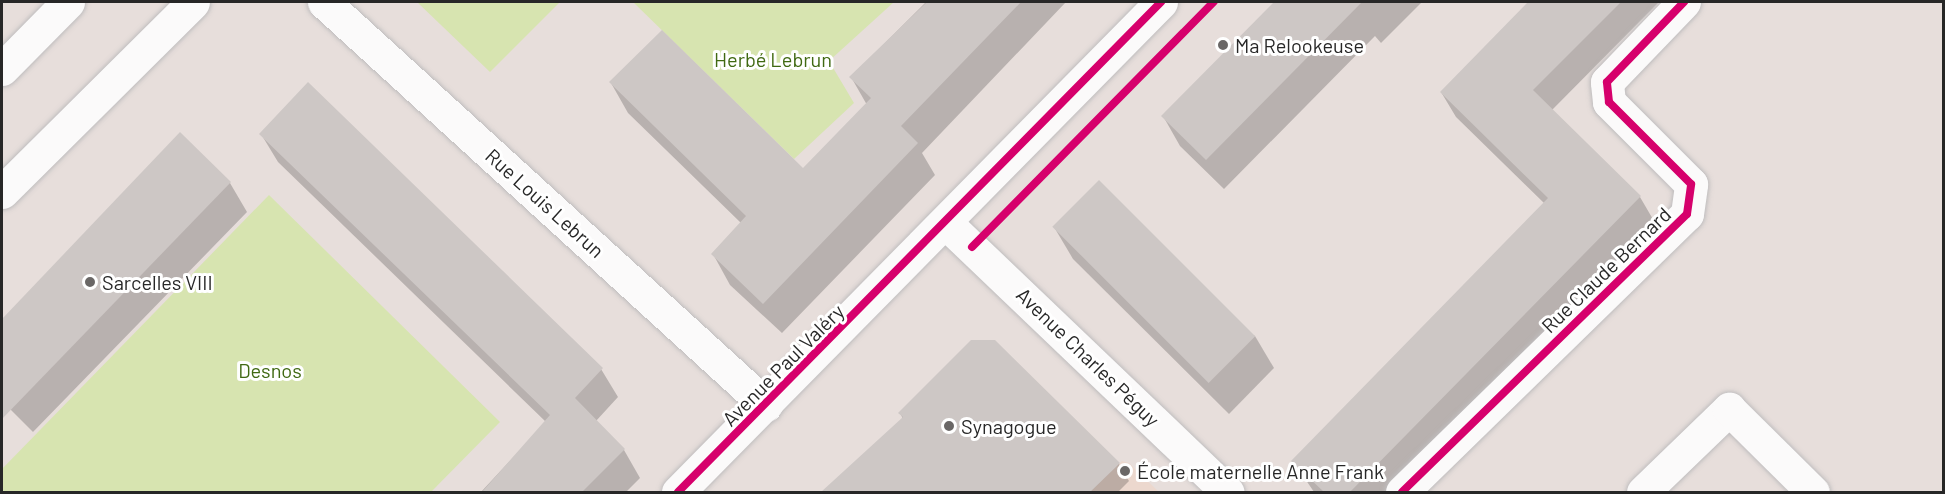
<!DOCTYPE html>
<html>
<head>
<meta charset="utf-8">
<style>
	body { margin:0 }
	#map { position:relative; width:1945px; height:494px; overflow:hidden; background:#e7dedb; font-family:Barlow,sans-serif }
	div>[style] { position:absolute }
	.education>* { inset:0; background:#ecd8ce }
	.green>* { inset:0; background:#d7e4b0 }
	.shadow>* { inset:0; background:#0003 }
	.building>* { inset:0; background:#cdc7c5; transform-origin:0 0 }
	.roads { filter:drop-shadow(0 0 2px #bfbdbe) drop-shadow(0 0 2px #bfbdbe) }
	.minor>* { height:33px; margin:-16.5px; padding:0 16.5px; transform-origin:16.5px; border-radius:16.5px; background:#fbfafa }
	.cycleway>* { height:8px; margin:-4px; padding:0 4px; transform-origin:4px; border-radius:4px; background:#d6006c }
	.dots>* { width:16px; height:16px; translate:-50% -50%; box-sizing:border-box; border:3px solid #fff; border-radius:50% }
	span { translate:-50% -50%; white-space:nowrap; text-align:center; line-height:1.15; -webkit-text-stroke:6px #fff; paint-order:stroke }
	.poi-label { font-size:20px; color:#272727 }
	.left { translate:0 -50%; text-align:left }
	.park-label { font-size:20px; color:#406912 }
	.street-label { font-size:20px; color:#272727 }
	.frame { position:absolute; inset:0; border:3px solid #272727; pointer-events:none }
</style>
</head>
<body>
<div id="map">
	<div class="education">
		<div style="clip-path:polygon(1122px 461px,1129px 463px,1159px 492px,1090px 492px)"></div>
	</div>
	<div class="green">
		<div style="clip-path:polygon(417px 2px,560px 2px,490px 72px)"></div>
		<div style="clip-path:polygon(633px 2px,894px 2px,829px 61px,854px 103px,794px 159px)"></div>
		<div style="clip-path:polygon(269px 195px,500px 422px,431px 492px,2px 492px,2px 469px)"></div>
	</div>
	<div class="shadow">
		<div style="clip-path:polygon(926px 2px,1066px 2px,922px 153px,935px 175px,782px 333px,730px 285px,713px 254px,741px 223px,628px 113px,611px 83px,803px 170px,867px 105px,851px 77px)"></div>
		<div style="clip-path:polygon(1276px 2px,1422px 2px,1381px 43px,1375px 36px,1224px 189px,1180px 146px,1163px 116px)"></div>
		<div style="clip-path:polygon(1530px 2px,1659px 2px,1552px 110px,1640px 197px,1654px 221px,1388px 492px,1314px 492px,1293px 461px,1545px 204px,1456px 117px,1441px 92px)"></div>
		<div style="clip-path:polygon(180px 134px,230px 183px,247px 212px,33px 432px,5px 404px,2px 407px,2px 321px)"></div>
		<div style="clip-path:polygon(261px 134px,601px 369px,618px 397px,596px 421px,624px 450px,640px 478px,626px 492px,481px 492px,546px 422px,278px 162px)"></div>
		<div style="clip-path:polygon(1054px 227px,1255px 336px,1274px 368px,1229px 414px,1073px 259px)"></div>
		<div style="clip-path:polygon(994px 341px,1119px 464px,1129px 481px,1118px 492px,825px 492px,903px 419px,900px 413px)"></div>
	</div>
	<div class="building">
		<div style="clip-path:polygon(927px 2px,1021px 2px,901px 126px,918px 143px,763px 304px,711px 254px,746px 216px,609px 82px,662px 30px,803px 168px,871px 98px,849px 77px)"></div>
		<div style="clip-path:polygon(1274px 2px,1362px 2px,1206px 160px,1161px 116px)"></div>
		<div style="clip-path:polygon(1528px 2px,1621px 2px,1533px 90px,1641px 196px,1350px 492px,1324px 492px,1291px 461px,1548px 198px,1440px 92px)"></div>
		<div style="clip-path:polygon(308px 82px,603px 368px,575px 398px,625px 449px,582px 492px,482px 492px,550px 415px,259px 134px)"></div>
		<div style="clip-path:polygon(180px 132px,231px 182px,2px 419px,2px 319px)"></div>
		<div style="left:1099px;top:180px;width:221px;height:66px;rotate:45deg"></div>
		<div style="clip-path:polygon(971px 340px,995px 340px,1120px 463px,1090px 492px,821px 492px,903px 417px,898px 413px)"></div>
	</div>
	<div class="roads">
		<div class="minor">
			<div style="left:324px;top:2px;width:598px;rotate:42.36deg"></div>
			<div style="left:2px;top:69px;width:94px;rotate:-45.4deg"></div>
			<div style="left:2px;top:192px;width:269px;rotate:-44.8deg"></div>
			<div style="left:947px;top:224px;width:388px;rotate:43.7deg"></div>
			<div style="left:678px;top:492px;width:688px;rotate:-45.41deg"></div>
			<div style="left:1402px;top:492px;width:398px;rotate:-44.3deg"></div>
			<div style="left:1687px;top:214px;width:30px;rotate:-82deg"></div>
			<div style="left:1691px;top:184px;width:116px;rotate:-135deg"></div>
			<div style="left:1609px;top:102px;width:20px;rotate:-96deg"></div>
			<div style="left:1607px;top:82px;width:111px;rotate:-46.1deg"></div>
			<div style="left:1643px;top:492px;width:120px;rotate:-44deg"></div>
			<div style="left:1729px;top:409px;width:118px;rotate:44.7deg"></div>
		</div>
	</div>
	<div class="cycleway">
		<div style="left:972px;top:247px;width:344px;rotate:-45.4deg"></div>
		<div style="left:678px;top:492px;width:688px;rotate:-45.41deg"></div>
		<div style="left:1402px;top:492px;width:398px;rotate:-44.3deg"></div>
		<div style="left:1687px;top:214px;width:30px;rotate:-82deg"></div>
		<div style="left:1691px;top:184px;width:116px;rotate:-135deg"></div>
		<div style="left:1609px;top:102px;width:20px;rotate:-96deg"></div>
		<div style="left:1607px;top:82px;width:111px;rotate:-46.1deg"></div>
	</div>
	<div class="dots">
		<div style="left:1223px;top:45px;background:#6a6766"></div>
		<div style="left:90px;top:282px;background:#6a6766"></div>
		<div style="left:949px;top:426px;background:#6a6766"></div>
		<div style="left:1125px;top:471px;background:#6a6766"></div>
	</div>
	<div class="poi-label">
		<span class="left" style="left:1235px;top:45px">Ma Relookeuse</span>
		<span class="left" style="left:102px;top:282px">Sarcelles VIII</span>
		<span class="left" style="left:961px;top:426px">Synagogue</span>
		<span class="left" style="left:1137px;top:471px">École maternelle Anne Frank</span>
	</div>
	<div class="park-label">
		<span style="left:773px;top:59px">Herbé Lebrun</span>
		<span style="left:270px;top:370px">Desnos</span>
	</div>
	<div class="street-label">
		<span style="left:545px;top:203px;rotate:42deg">Rue Louis Lebrun</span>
		<span style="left:1606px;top:270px;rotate:-44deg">Rue Claude Bernard</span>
		<span style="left:1088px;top:357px;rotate:44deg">Avenue Charles Péguy</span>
		<span style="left:783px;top:365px;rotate:-45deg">Avenue Paul Valéry</span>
	</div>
	<div class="frame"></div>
</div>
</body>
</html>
